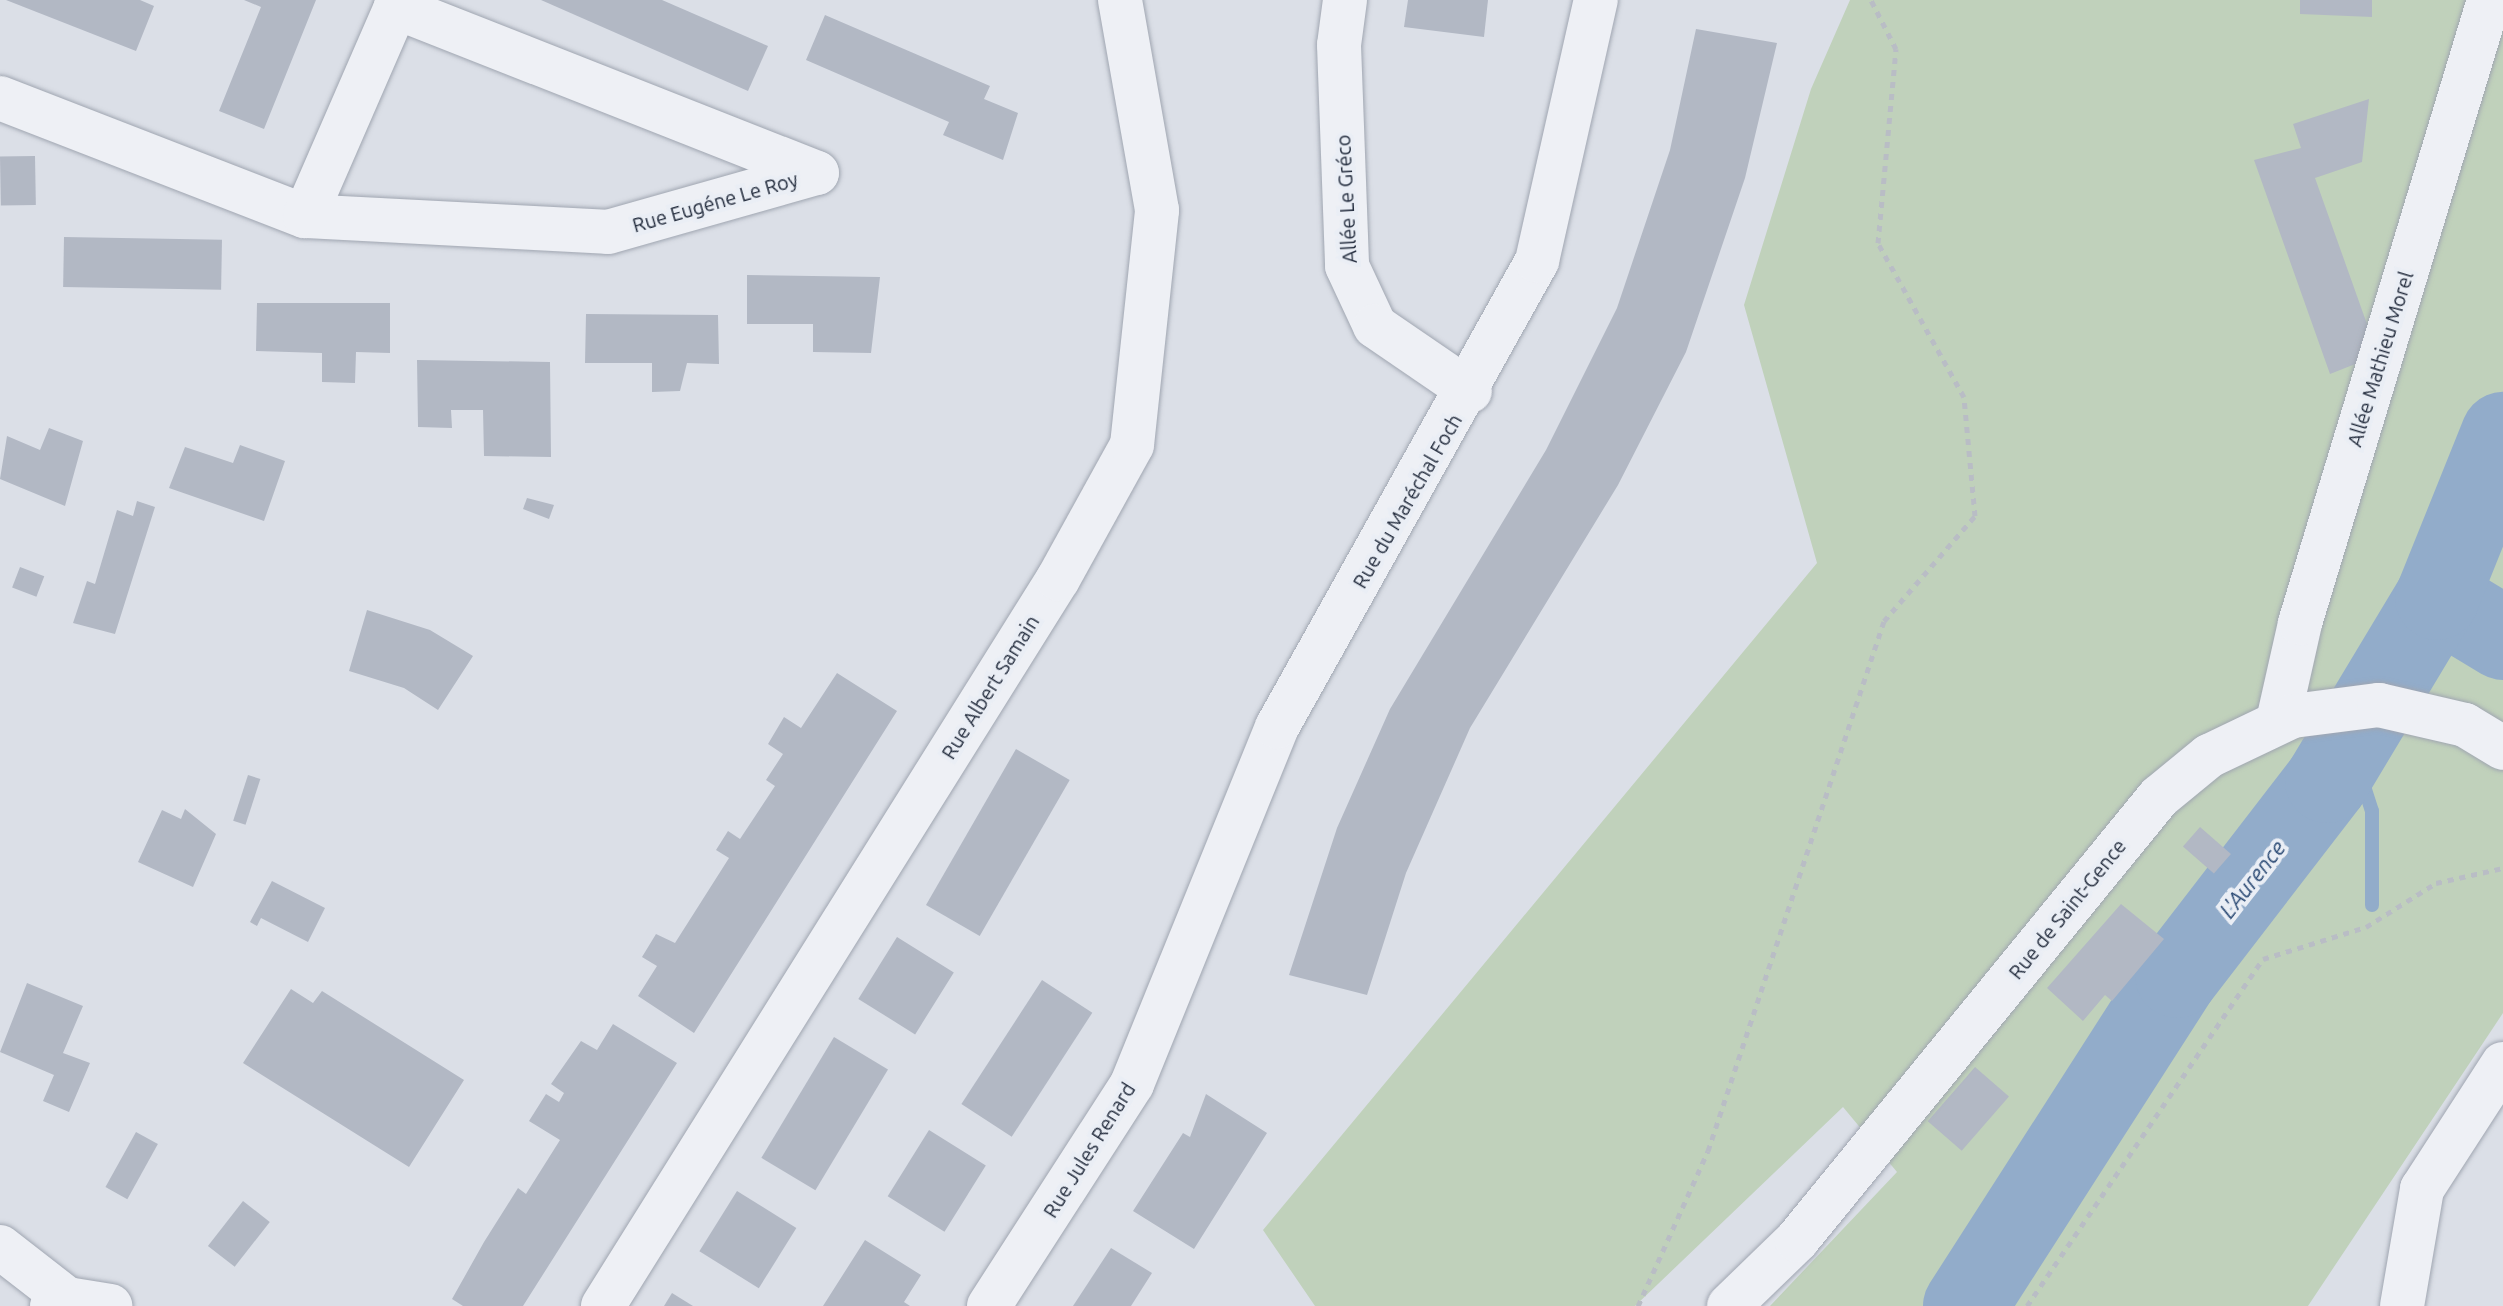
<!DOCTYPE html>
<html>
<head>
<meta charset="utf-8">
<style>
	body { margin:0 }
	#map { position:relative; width:2503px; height:1306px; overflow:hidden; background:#dbdfe7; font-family:Ubuntu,sans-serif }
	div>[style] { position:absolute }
	.green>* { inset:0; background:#c0d1bb }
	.stream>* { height:14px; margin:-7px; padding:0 7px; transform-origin:7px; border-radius:7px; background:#92acca }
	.river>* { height:84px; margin:-42px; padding:0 42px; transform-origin:42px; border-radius:42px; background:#92acca }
	.building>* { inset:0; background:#b2b8c4; transform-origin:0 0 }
	.path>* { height:5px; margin-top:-2.5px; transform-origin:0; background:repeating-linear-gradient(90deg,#b9bdc5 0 6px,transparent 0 12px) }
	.roads { filter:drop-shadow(0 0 2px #a0a6b1) drop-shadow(0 0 2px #a0a6b1) }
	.minor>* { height:44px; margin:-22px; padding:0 22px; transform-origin:22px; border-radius:22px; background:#eef0f5 }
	span { translate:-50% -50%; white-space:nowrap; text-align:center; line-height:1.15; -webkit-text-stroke:8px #eaeef5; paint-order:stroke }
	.street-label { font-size:20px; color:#242d3e }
	.water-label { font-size:22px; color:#2b4a74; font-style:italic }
</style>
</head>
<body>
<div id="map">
	<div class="green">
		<div style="clip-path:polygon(1850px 0,2503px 0,2503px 1013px,2308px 1306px,1770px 1306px,1897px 1172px,1843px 1107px,1635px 1306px,1315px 1306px,1263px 1230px,1817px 563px,1744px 305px,1811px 89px)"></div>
	</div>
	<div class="stream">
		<div style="left:2350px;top:743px;width:71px;rotate:72.1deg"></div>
		<div style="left:2372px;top:811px;width:94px;rotate:90deg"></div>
	</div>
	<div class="river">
		<div style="left:2437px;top:598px;width:77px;rotate:31.2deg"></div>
		<div style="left:1965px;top:1306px;width:392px;rotate:-57.3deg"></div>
		<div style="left:2177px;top:976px;width:246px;rotate:-52.4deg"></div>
		<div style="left:2327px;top:781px;width:214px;rotate:-59deg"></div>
		<div style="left:2437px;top:598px;width:177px;rotate:-68.1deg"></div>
	</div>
	<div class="building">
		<div style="clip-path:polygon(6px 0,140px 0,154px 6px,136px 51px)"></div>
		<div style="clip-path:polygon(244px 0,316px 0,264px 129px,219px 111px,261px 7px)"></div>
		<div style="clip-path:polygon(541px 0,662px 0,768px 46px,748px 91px)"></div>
		<div style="clip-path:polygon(1408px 0,1488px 0,1484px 37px,1404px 27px)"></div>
		<div style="clip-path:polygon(2300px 0,2372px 0,2372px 17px,2300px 14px)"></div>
		<div style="clip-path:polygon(825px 15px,990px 86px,984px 99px,1018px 113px,1003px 160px,943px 135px,949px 122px,806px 60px)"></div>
		<div style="clip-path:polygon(1696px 29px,1777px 43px,1745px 178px,1686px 352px,1618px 485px,1470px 728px,1406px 873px,1367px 995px,1289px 975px,1337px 828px,1390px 709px,1546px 450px,1617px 308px,1670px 150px)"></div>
		<div style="clip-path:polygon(2369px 99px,2362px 162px,2315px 178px,2378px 355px,2330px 374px,2254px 160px,2301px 148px,2293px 124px)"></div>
		<div style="left:35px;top:156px;width:49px;height:35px;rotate:89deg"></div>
		<div style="left:64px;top:237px;width:158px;height:50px;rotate:1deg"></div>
		<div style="clip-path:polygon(747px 275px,880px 277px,871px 353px,813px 352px,813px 324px,747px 324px)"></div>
		<div style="clip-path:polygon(257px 303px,390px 303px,390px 353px,356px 352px,355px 383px,322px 382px,322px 353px,256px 351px)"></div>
		<div style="clip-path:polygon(586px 314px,718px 315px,719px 364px,687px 363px,680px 391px,652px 392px,652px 363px,585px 363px)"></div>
		<div style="clip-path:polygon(417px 360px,550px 362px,551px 457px,484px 456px,483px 410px,451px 410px,452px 428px,418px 427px)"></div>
		<div style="clip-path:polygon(49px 428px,83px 441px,65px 506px,0 479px,7px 436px,40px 450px)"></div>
		<div style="clip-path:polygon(240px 445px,285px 461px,264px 521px,169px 488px,185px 447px,233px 463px)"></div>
		<div style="clip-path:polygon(527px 498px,554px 505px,549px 519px,523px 509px)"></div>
		<div style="clip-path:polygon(137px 501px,155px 507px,115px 634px,73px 623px,87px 581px,95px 584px,117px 510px,133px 516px)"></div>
		<div style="left:20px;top:567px;width:26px;height:22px;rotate:21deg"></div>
		<div style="clip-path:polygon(367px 610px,430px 630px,473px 656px,438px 710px,404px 688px,349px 671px)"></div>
		<div style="clip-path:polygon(837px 673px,897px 711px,694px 1033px,638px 996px,657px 966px,642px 957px,656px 934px,675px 943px,729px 858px,716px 850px,728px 831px,740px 839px,775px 786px,766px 780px,783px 754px,768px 744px,784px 717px,801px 728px)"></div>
		<div style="left:1016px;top:749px;width:62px;height:180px;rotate:30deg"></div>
		<div style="left:248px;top:775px;width:13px;height:48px;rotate:18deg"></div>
		<div style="clip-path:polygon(185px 809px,216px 834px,193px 887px,138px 862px,162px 810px,181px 819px)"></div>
		<div style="left:2200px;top:827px;width:41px;height:26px;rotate:41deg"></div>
		<div style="clip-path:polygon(272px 881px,325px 908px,308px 942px,261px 918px,257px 926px,250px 922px)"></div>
		<div style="clip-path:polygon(2121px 904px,2164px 939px,2112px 1001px,2105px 995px,2083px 1021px,2047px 988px)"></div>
		<div style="left:897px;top:937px;width:67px;height:73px;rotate:32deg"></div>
		<div style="left:1042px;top:980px;width:60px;height:148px;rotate:33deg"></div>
		<div style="clip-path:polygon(27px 983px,83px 1006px,63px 1053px,90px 1063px,69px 1112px,43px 1101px,54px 1075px,0 1052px)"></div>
		<div style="clip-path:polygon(291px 989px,313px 1003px,322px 991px,464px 1080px,409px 1167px,243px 1063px)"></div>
		<div style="clip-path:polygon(613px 1024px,677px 1063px,523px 1306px,463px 1306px,452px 1299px,484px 1242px,518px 1188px,526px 1194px,560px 1140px,529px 1121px,546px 1094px,559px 1102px,564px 1093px,551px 1084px,581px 1041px,597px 1050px)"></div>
		<div style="left:834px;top:1037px;width:63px;height:141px;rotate:31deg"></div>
		<div style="left:1975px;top:1067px;width:45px;height:72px;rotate:41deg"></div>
		<div style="clip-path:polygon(1206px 1094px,1267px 1133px,1194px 1249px,1133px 1211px,1183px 1133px,1190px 1137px)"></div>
		<div style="left:929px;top:1130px;width:67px;height:78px;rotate:32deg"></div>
		<div style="left:136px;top:1132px;width:25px;height:63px;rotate:29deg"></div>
		<div style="left:737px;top:1191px;width:70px;height:71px;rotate:32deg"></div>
		<div style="left:243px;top:1201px;width:34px;height:57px;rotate:38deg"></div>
		<div style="clip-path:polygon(865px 1240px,921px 1275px,904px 1302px,910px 1306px,823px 1306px)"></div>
		<div style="clip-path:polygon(1111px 1248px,1152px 1273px,1131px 1306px,1073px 1306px)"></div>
		<div style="clip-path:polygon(672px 1293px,693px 1306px,664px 1306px)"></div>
	</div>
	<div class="path">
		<div style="left:1638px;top:1306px;width:170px;rotate:-65.7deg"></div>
		<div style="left:1708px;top:1151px;width:558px;rotate:-71.63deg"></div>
		<div style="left:1884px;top:621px;width:139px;rotate:-49.1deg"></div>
		<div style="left:1975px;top:516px;width:120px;rotate:-95.3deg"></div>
		<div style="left:1964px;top:397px;width:176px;rotate:-119.2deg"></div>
		<div style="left:1878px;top:243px;width:195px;rotate:-84.7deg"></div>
		<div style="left:1896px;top:49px;width:55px;rotate:-117deg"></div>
		<div style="left:2027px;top:1306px;width:420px;rotate:-55.8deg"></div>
		<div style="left:2263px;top:959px;width:108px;rotate:-17.3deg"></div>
		<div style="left:2366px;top:927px;width:83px;rotate:-32.2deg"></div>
		<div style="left:2436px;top:883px;width:69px;rotate:-12.6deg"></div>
	</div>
	<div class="roads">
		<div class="minor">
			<div style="left:1345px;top:0;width:45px;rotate:97.6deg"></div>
			<div style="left:1339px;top:45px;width:221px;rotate:87.9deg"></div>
			<div style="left:1347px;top:266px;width:66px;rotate:65deg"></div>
			<div style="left:1375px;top:326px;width:115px;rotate:34.4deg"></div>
			<div style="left:0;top:98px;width:327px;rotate:21.2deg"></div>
			<div style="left:305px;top:216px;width:303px;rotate:3deg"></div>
			<div style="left:608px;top:232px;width:217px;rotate:-15.8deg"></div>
			<div style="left:817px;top:173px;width:453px;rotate:-158.5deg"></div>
			<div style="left:396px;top:7px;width:228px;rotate:113.5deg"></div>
			<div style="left:2278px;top:721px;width:100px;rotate:-77.3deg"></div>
			<div style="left:2300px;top:623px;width:651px;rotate:-73.12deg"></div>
			<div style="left:0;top:1247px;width:85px;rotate:37.8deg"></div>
			<div style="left:52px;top:1306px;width:17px;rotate:-25deg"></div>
			<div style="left:67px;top:1299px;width:44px;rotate:9.2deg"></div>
			<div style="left:603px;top:1306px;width:858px;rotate:-57.96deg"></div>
			<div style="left:1058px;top:579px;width:153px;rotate:-61.1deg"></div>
			<div style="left:1132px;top:445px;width:236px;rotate:-83.9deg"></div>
			<div style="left:1157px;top:210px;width:213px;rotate:-100deg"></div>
			<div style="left:989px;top:1306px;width:264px;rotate:-57.2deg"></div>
			<div style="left:1132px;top:1084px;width:385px;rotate:-67.9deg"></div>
			<div style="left:1277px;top:727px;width:534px;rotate:-60.84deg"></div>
			<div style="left:1537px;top:261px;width:268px;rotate:-77.3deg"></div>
			<div style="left:1729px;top:1306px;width:95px;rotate:-44.1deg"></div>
			<div style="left:1797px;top:1240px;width:572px;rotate:-50.75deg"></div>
			<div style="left:2159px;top:797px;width:65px;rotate:-39.4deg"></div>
			<div style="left:2209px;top:756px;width:93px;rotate:-25.5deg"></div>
			<div style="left:2293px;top:716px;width:87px;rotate:-7.3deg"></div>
			<div style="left:2379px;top:705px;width:88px;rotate:13.1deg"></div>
			<div style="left:2465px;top:725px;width:44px;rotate:31.2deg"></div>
			<div style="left:2402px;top:1306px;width:119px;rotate:-80.3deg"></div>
			<div style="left:2422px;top:1189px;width:149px;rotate:-57.1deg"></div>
		</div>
	</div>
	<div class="street-label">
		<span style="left:1346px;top:199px;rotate:-93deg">Allée Le Gréco</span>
		<span style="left:715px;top:202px;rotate:-16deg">Rue Eugéne Le Roy</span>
		<span style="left:2380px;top:359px;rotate:-73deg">Allée Mathieu Morel</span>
		<span style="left:1407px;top:501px;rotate:-60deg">Rue du Maréchal Foch</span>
		<span style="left:990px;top:687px;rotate:-58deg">Rue Albert Samain</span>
		<span style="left:2067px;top:909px;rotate:-51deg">Rue de Saint-Gence</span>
		<span style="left:1089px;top:1150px;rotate:-58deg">Rue Jules Renard</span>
	</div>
	<div class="water-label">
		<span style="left:2252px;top:879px;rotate:-52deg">L'Aurence</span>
	</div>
</div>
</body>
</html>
